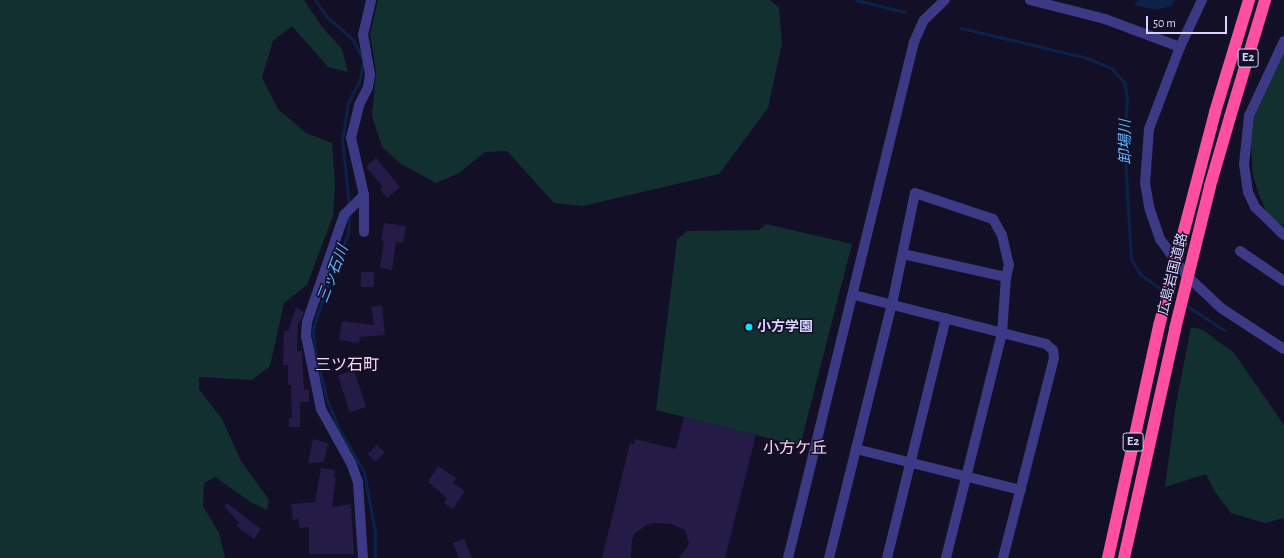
<!DOCTYPE html>
<html>
<head>
<meta charset="utf-8">
<style>
	body { margin:0 }
	#map { position:relative; width:1284px; height:558px; overflow:hidden; background:#130f26; font-family:"Alegreya Sans","Noto Sans JP",sans-serif }
	div>[style] { position:absolute }
	.green>* { inset:0; background:#12302f }
	.water>* { inset:0; background:#0c2248 }
	.stream>* { height:3px; margin:-1.5px; padding:0 1.5px; transform-origin:1.5px; border-radius:1.5px; background:#0c2248 }
	.building>* { inset:0; background:#241b47; transform-origin:0 0 }
	.minor>* { height:10px; margin:-5px; padding:0 5px; transform-origin:5px; border-radius:5px; background:#3d3a85 }
	.tertiary>* { height:10px; margin:-5px; padding:0 5px; transform-origin:5px; border-radius:5px; background:#3d3a85 }
	.motorway>* { height:12px; margin:-6px; padding:0 6px; transform-origin:6px; border-radius:6px; background:#ff4fa3 }
	.motorway-bridge>* { height:12px; margin:-6px; padding:0 6px; transform-origin:6px; border-radius:6px; background:#ff4fa3 }
	.dots>* { width:11px; height:11px; translate:-50% -50%; box-sizing:border-box; border:2px solid #130f26; border-radius:50% }
	span { translate:-50% -50%; white-space:nowrap; text-align:center; line-height:1.15; -webkit-text-stroke:3px #130f26; paint-order:stroke }
	.shield-label span { padding:1px 3px; background:#130f26; border:1px solid; border-radius:3px; -webkit-text-stroke-width:0 }
	.shield-label { font-size:13px; color:#d9d4ff; font-weight:700 }
	.street-label { font-size:14px; color:#d9d4ff }
	.poi-label { font-size:14px; color:#d9d4ff; font-weight:700 }
	.left { translate:0 -50%; text-align:left }
	.water-label { font-size:15px; color:#62b6ff; font-style:italic }
	.quarter-label { font-size:16px; color:#ffd6f0 }
	.scale { position:absolute; left:1146px; top:16px; width:81px; height:18px; box-sizing:border-box; border:2px solid #d9d4ff; border-top:0; padding-left:5px; font-size:12px; line-height:14px; white-space:nowrap; color:#d9d4ff; -webkit-text-stroke:3px #130f26; paint-order:stroke }
</style>
</head>
<body>
<div id="map">
	<div class="green">
		<div style="clip-path:polygon(0 0,304px 0,323px 28px,342px 49px,348px 72px,328px 67px,292px 26px,273px 41px,262px 78px,278px 109px,306px 133px,332px 143px,335px 184px,333px 216px,307px 285px,284px 303px,270px 366px,252px 380px,199px 377px,199px 389px,222px 419px,241px 461px,269px 500px,267px 510px,252px 503px,215px 477px,204px 483px,203px 506px,219px 533px,225px 558px,0 558px)"></div>
		<div style="clip-path:polygon(378px 0,770px 0,779px 8px,782px 44px,768px 108px,719px 174px,583px 206px,554px 203px,507px 151px,485px 152px,459px 173px,436px 183px,401px 164px,382px 147px,372px 116px,376px 72px,370px 34px)"></div>
		<div style="clip-path:polygon(1284px 52px,1284px 226px,1268px 215px,1259px 195px,1253px 175px,1251px 146px,1254px 118px)"></div>
		<div style="clip-path:polygon(766px 224px,852px 244px,800px 446px,656px 410px,677px 240px,687px 231px,759px 230px)"></div>
		<div style="clip-path:polygon(1191px 327px,1203px 330px,1234px 353px,1284px 425px,1284px 518px,1265px 523px,1231px 513px,1215px 492px,1206px 474px,1165px 487px,1176px 404px)"></div>
	</div>
	<div class="water">
		<div style="clip-path:polygon(1139px 0,1174px 0,1172px 6px,1156px 10px,1134px 5px)"></div>
	</div>
	<div class="stream">
		<div style="left:315px;top:0;width:21px;rotate:55deg"></div>
		<div style="left:327px;top:17px;width:35px;rotate:41deg"></div>
		<div style="left:353px;top:40px;width:22px;rotate:63deg"></div>
		<div style="left:363px;top:60px;width:20px;rotate:99deg"></div>
		<div style="left:360px;top:80px;width:26px;rotate:118deg"></div>
		<div style="left:348px;top:103px;width:36px;rotate:99deg"></div>
		<div style="left:342px;top:139px;width:67px;rotate:84deg"></div>
		<div style="left:856px;top:0;width:50px;rotate:13.8deg"></div>
		<div style="left:961px;top:28px;width:126px;rotate:13.3deg"></div>
		<div style="left:1084px;top:57px;width:29px;rotate:22deg"></div>
		<div style="left:1111px;top:68px;width:19px;rotate:47deg"></div>
		<div style="left:1124px;top:82px;width:16px;rotate:79deg"></div>
		<div style="left:1127px;top:98px;width:41px;rotate:94.2deg"></div>
		<div style="left:1124px;top:139px;width:120px;rotate:86.7deg"></div>
		<div style="left:1131px;top:259px;width:19px;rotate:58deg"></div>
		<div style="left:1141px;top:275px;width:28px;rotate:35deg"></div>
		<div style="left:349px;top:214px;width:20px;rotate:93deg"></div>
		<div style="left:348px;top:234px;width:38px;rotate:113deg"></div>
		<div style="left:333px;top:269px;width:62px;rotate:108.7deg"></div>
		<div style="left:313px;top:328px;width:19px;rotate:87deg"></div>
		<div style="left:314px;top:347px;width:55px;rotate:76.2deg"></div>
		<div style="left:327px;top:400px;width:29px;rotate:68deg"></div>
		<div style="left:338px;top:427px;width:52px;rotate:60deg"></div>
		<div style="left:364px;top:472px;width:61px;rotate:79.6deg"></div>
		<div style="left:375px;top:532px;width:26px;rotate:90deg"></div>
		<div style="left:1184px;top:304px;width:48px;rotate:33deg"></div>
	</div>
	<div class="building">
		<div style="clip-path:polygon(376px 158px,400px 187px,387px 198px,380px 189px,383px 187px,366px 167px)"></div>
		<div style="clip-path:polygon(384px 223px,406px 226px,403px 243px,396px 242px,392px 270px,380px 268px,384px 241px,381px 240px)"></div>
		<div style="left:361px;top:272px;width:13px;height:15px"></div>
		<div style="clip-path:polygon(382px 305px,385px 335px,360px 337px,359px 343px,339px 340px,342px 321px,374px 325px,371px 307px)"></div>
		<div style="clip-path:polygon(296px 307px,304px 312px,300px 322px,298px 322px,297px 351px,302px 351px,304px 390px,309px 390px,309px 402px,300px 402px,300px 427px,289px 427px,289px 418px,292px 418px,291px 385px,288px 385px,288px 365px,283px 365px,284px 331px,288px 331px)"></div>
		<div style="left:354px;top:370px;width:39px;height:17px;rotate:72deg"></div>
		<div style="clip-path:polygon(684px 417px,756px 435px,725px 558px,679px 558px,689px 544px,685px 530px,671px 524px,655px 523px,648px 524px,635px 533px,632px 540px,631px 558px,602px 558px,630px 443px,634px 444px,635px 439px,676px 449px)"></div>
		<div style="clip-path:polygon(313px 439px,328px 443px,324px 462px,308px 463px)"></div>
		<div style="left:377px;top:445px;width:11px;height:13px;rotate:45deg"></div>
		<div style="clip-path:polygon(438px 466px,456px 478px,453px 483px,465px 491px,453px 509px,444px 503px,447px 498px,428px 482px)"></div>
		<div style="clip-path:polygon(321px 468px,335px 470px,334px 477px,336px 477px,332px 507px,351px 504px,354px 554px,309px 554px,309px 527px,300px 528px,298px 519px,293px 520px,291px 504px,315px 502px)"></div>
		<div style="clip-path:polygon(227px 503px,261px 529px,254px 539px,236px 526px,239px 523px,224px 506px)"></div>
		<div style="clip-path:polygon(464px 539px,472px 558px,459px 558px,453px 543px)"></div>
	</div>
	<div class="minor">
		<div style="left:1284px;top:41px;width:83px;rotate:115deg"></div>
		<div style="left:1249px;top:116px;width:48px;rotate:95.9deg"></div>
		<div style="left:1244px;top:164px;width:28px;rotate:82deg"></div>
		<div style="left:1248px;top:192px;width:17px;rotate:65deg"></div>
		<div style="left:1255px;top:207px;width:40px;rotate:44deg"></div>
		<div style="left:364px;top:232px;width:37px;rotate:-90deg"></div>
		<div style="left:364px;top:195px;width:58px;rotate:-102.8deg"></div>
		<div style="left:351px;top:138px;width:34px;rotate:-76deg"></div>
		<div style="left:359px;top:105px;width:20px;rotate:-63deg"></div>
		<div style="left:368px;top:87px;width:13px;rotate:-81deg"></div>
		<div style="left:370px;top:74px;width:40px;rotate:-100deg"></div>
		<div style="left:363px;top:35px;width:36px;rotate:-77deg"></div>
		<div style="left:1240px;top:251px;width:53px;rotate:34.3deg"></div>
		<div style="left:903px;top:254px;width:106px;rotate:12.6deg"></div>
		<div style="left:854px;top:295px;width:198px;rotate:14.3deg"></div>
		<div style="left:1046px;top:344px;width:9px;rotate:41deg"></div>
		<div style="left:1053px;top:350px;width:8px;rotate:83deg"></div>
		<div style="left:1054px;top:358px;width:206px;rotate:104.3deg"></div>
		<div style="left:856px;top:449px;width:170px;rotate:14deg"></div>
		<div style="left:363px;top:558px;width:76px;rotate:-93.8deg"></div>
		<div style="left:358px;top:482px;width:20px;rotate:-110deg"></div>
		<div style="left:351px;top:463px;width:62px;rotate:-119.1deg"></div>
		<div style="left:321px;top:409px;width:75px;rotate:-101.6deg"></div>
		<div style="left:306px;top:336px;width:14px;rotate:-86deg"></div>
		<div style="left:307px;top:322px;width:113px;rotate:-70.9deg"></div>
		<div style="left:344px;top:215px;width:28px;rotate:-45deg"></div>
		<div style="left:829px;top:558px;width:262px;rotate:-76.1deg"></div>
		<div style="left:892px;top:304px;width:113px;rotate:-78.3deg"></div>
		<div style="left:915px;top:193px;width:82px;rotate:18.4deg"></div>
		<div style="left:993px;top:219px;width:18px;rotate:61deg"></div>
		<div style="left:1002px;top:235px;width:31px;rotate:77deg"></div>
		<div style="left:1009px;top:265px;width:12px;rotate:104deg"></div>
		<div style="left:1006px;top:277px;width:56px;rotate:94.1deg"></div>
		<div style="left:1002px;top:333px;width:232px;rotate:104deg"></div>
		<div style="left:887px;top:558px;width:247px;rotate:-76.2deg"></div>
	</div>
	<div class="tertiary">
		<div style="left:1030px;top:0;width:77px;rotate:14.2deg"></div>
		<div style="left:1105px;top:19px;width:80px;rotate:20.5deg"></div>
		<div style="left:1202px;top:0;width:52px;rotate:115.1deg"></div>
		<div style="left:1180px;top:47px;width:88px;rotate:110.7deg"></div>
		<div style="left:1149px;top:129px;width:54px;rotate:94.2deg"></div>
		<div style="left:1145px;top:183px;width:27px;rotate:80deg"></div>
		<div style="left:1150px;top:210px;width:31px;rotate:71deg"></div>
		<div style="left:1160px;top:239px;width:44px;rotate:54.2deg"></div>
		<div style="left:1186px;top:275px;width:48px;rotate:43.3deg"></div>
		<div style="left:1221px;top:308px;width:75px;rotate:33.1deg"></div>
		<div style="left:788px;top:558px;width:531px;rotate:-76.28deg"></div>
		<div style="left:914px;top:42px;width:24px;rotate:-66deg"></div>
		<div style="left:924px;top:20px;width:29px;rotate:-44deg"></div>
	</div>
	<div class="motorway">
		<div style="left:1215px;top:112px;width:117px;rotate:-73.1deg"></div>
		<div style="left:1230px;top:117px;width:122px;rotate:-73.3deg"></div>
		<div style="left:1108px;top:558px;width:238px;rotate:-77.6deg"></div>
		<div style="left:1124px;top:558px;width:235px;rotate:-77.4deg"></div>
	</div>
	<div class="motorway-bridge">
		<div style="left:1159px;top:326px;width:221px;rotate:-75.3deg"></div>
		<div style="left:1175px;top:329px;width:147px;rotate:-76.2deg"></div>
		<div style="left:1210px;top:186px;width:72px;rotate:-73.8deg"></div>
	</div>
	<div class="dots">
		<div style="left:749px;top:327px;background:#00e5ff"></div>
	</div>
	<div class="shield-label">
		<span style="left:1248px;top:58px">E2</span>
		<span style="left:1133px;top:442px">E2</span>
	</div>
	<div class="street-label">
		<span style="left:1173px;top:274px;rotate:-76deg">広島岩国道路</span>
	</div>
	<div class="poi-label">
		<span class="left" style="left:757px;top:327px">小方学園</span>
	</div>
	<div class="water-label">
		<span style="left:1126px;top:142px;rotate:-90deg">卸場川</span>
		<span style="left:333px;top:274px;rotate:-69deg">三ッ石川</span>
	</div>
	<div class="quarter-label">
		<span style="left:347px;top:365px">三ツ石町</span>
		<span style="left:795px;top:448px">小方ケ丘</span>
	</div>
	<div class="scale">50 m</div>
</div>
</body>
</html>
